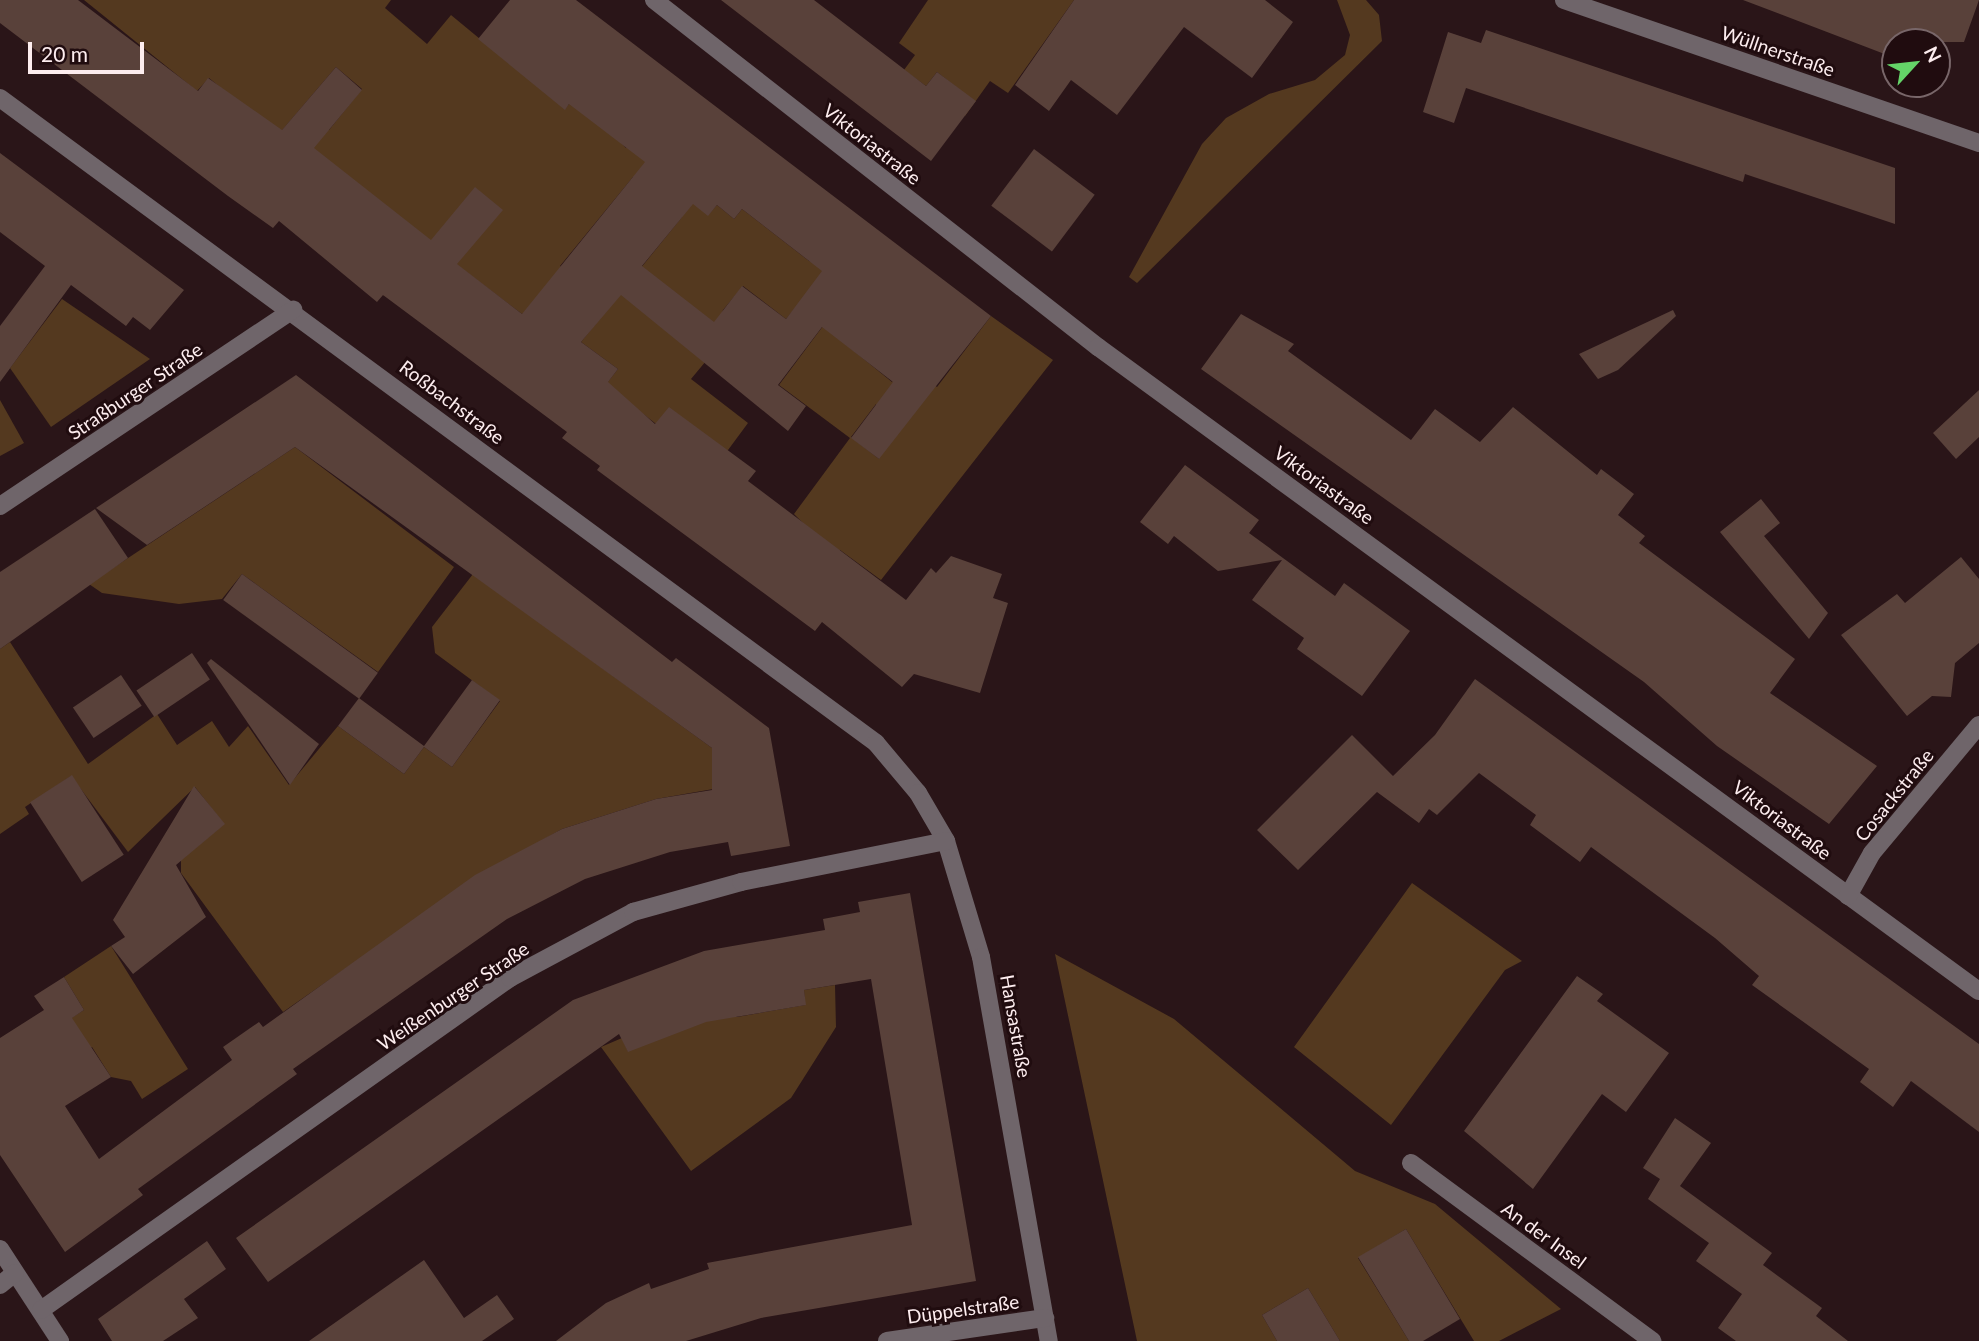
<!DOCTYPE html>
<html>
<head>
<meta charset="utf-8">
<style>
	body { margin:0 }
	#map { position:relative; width:1979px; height:1341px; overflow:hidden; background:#2a1518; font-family:Lato,sans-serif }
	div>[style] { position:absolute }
	.green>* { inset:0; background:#54391f }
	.building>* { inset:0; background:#59413a; transform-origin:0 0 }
	.minor>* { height:18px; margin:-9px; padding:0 9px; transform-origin:9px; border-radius:9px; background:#6f656a }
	span { translate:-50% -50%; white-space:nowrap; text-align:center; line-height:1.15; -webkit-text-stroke:6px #200c0f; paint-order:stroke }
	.street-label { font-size:19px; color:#fdedef }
	.north { position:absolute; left:1881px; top:28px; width:70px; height:70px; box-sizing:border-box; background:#200c0f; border:2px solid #786669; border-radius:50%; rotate:63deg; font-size:19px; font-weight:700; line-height:28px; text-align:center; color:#fdedef }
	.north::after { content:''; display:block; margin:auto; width:24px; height:32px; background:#64d468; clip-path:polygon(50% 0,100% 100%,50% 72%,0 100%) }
	.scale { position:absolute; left:28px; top:42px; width:116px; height:32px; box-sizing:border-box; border:4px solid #fdedef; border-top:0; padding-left:9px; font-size:21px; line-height:24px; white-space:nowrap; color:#fdedef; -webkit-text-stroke:5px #200c0f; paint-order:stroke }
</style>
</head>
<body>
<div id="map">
	<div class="green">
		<div style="clip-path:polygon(84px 0,391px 0,385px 8px,427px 44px,451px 15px,565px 109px,577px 94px,626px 148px,640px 131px,708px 215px,717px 205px,734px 219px,742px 209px,809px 261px,830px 266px,786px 319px,743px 286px,723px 310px,711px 355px,691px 379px,748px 423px,714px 469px,642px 413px,599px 393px,618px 369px,581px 342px,682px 217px,633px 177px,560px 266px,584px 285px,522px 314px,428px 243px,384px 296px,290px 130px,306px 112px,329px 130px,362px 89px,336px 67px,278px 135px,209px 78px,197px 91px)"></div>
		<div style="clip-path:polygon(928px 0,1074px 0,1008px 93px,990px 81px,965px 116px,944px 100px,960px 90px,937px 72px,926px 86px,904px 70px,915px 55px,899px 43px)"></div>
		<div style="clip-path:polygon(1337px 0,1366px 0,1379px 15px,1382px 41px,1137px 283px,1129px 277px,1202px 144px,1226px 118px,1269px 94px,1315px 80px,1345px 55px,1350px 35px)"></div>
		<div style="clip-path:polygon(62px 299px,150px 359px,51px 427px,10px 368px)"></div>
		<div style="clip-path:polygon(evenodd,991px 316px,1053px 360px,881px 580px,840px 550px,835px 555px,794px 514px,850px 438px,779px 385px,823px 326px,892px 382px,907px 364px,937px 387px,991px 316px,876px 404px,879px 459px,851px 437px,876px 404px)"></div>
		<div style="clip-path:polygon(0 400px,24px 443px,0 456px)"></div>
		<div style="clip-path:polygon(295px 447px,454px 567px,378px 672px,242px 574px,222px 599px,179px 604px,102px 593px,89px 584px)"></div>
		<div style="clip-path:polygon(473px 574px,712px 748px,719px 788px,656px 799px,562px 829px,477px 877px,283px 1012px,181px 873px,181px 860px,224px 824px,195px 787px,128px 852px,71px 776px,25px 807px,29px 814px,0 834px,0 649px,10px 642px,88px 764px,157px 714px,177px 745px,212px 721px,229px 747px,248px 726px,289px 785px,338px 726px,404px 774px,424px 747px,452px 767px,500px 701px,435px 653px,432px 627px)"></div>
		<div style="clip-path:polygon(1412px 883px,1522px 961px,1505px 970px,1391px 1125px,1294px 1047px)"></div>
		<div style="clip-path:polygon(111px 946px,188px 1069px,142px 1099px,131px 1081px,111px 1077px,92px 1047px,75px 1058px,55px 1028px,84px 1010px,64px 977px)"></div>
		<div style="clip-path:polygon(1055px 954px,1174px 1019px,1355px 1171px,1435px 1204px,1561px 1309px,1499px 1341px,1474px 1341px,1406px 1229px,1358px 1258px,1409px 1341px,1340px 1341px,1308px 1288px,1262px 1315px,1277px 1341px,1137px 1341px)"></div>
		<div style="clip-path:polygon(835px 985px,836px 1027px,791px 1098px,691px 1171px,601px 1047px,622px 1038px,628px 1051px,685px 1014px,737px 1017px,805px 1005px,804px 990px)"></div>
	</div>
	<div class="building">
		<div style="clip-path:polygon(evenodd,0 0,78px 0,198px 91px,208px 78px,282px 130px,336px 67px,362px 90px,314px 148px,431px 240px,475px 187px,503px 210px,457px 264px,522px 314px,645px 162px,569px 104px,565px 110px,478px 39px,510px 0,576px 0,991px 316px,879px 459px,851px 438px,893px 382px,822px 327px,778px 385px,806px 406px,788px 431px,621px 295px,581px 342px,618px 369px,608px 382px,655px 424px,669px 407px,756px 471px,748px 481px,906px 600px,931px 568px,936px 573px,951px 556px,1002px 574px,993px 598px,1008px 603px,980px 693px,914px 674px,902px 687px,822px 622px,815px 631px,597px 470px,600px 466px,562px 438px,567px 432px,383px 295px,377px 302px,279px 221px,273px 228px,228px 196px,0 23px,0 0,693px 204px,708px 216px,717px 205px,734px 219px,742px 209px,822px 271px,786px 319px,742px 286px,714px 322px,642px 266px,693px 204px)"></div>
		<div style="clip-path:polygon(721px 0,814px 0,926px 86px,937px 72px,976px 101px,931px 161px)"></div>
		<div style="clip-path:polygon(1074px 0,1265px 0,1293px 22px,1252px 78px,1184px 27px,1117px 115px,1071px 80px,1049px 111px,1015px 85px)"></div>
		<div style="clip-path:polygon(1743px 0,1979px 0,1964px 42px,1895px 42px,1895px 58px)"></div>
		<div style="clip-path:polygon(1486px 30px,1895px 168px,1895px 224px,1745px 174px,1743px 182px,1466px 88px,1454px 123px,1423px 112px,1448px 32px,1481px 43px)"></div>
		<div style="left:1034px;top:149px;width:76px;height:71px;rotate:37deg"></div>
		<div style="clip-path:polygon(0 153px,184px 290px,150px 330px,133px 317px,126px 326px,71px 285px,0 382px,0 326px,45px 266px,0 232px)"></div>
		<div style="clip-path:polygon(1673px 310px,1676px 316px,1618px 370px,1598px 379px,1579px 354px)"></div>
		<div style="clip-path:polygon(1241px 314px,1294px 344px,1288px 351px,1411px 440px,1435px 409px,1480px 442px,1513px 407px,1597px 475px,1601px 469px,1634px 494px,1618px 515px,1645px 536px,1639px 543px,1795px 659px,1770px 693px,1877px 766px,1829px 824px,1717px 746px,1644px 682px,1201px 369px)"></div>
		<div style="clip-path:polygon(296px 375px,672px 662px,676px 658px,769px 728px,790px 846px,731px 856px,728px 842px,670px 852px,585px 879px,507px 919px,293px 1069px,297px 1074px,138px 1189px,143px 1195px,65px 1252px,0 1155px,0 1038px,44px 1010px,34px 996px,64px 977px,84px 1010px,72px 1018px,111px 1077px,65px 1106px,99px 1159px,232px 1060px,223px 1047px,259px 1022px,263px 1027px,475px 875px,562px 829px,656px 799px,712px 790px,712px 748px,295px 447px,147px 545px,96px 508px)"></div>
		<div style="clip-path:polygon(1979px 390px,1979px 437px,1956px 459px,1933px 433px)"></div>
		<div style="clip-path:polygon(1185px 465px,1259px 520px,1249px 533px,1335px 596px,1344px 583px,1410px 631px,1362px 696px,1297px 649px,1304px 638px,1252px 600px,1282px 560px,1218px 571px,1174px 536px,1168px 544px,1140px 522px)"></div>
		<div style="clip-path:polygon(1761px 499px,1780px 523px,1764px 536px,1828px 613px,1809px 639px,1720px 532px)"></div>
		<div style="clip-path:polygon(95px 509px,128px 558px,0 649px,0 572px)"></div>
		<div style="clip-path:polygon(1961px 557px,1979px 579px,1979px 643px,1955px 663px,1951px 697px,1932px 696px,1907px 716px,1841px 635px,1897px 594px,1905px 603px)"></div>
		<div style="left:242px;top:574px;width:168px;height:32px;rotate:36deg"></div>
		<div style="left:192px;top:653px;width:32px;height:67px;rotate:56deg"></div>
		<div style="clip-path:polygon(211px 659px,319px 744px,290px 785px,207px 663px)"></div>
		<div style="left:121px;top:675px;width:37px;height:58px;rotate:56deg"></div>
		<div style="clip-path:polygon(1475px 679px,1979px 1044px,1979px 1132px,1911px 1081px,1893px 1107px,1860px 1082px,1869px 1069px,1752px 985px,1759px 976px,1715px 938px,1591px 847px,1580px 862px,1530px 825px,1536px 815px,1479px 773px,1437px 815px,1429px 809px,1419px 823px,1377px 792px,1298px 870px,1257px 830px,1352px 735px,1393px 776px,1435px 735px)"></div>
		<div style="clip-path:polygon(472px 680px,500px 700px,452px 767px,424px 747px,404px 774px,338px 726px,359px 698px,424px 746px)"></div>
		<div style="left:72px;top:775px;width:95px;height:50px;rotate:57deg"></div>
		<div style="clip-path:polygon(194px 786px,225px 824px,176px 865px,206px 917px,133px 974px,111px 946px,125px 937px,113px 920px)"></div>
		<div style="clip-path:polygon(910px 893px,976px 1281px,761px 1318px,686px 1341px,556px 1341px,606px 1303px,649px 1283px,651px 1289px,709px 1269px,707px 1263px,912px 1225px,871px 979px,804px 990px,806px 1005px,706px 1022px,628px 1052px,619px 1034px,268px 1282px,236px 1238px,573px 1000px,704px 951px,825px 930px,823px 919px,860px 912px,858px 902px)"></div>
		<div style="clip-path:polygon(1577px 976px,1603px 994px,1597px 1001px,1669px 1053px,1626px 1112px,1602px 1094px,1533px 1189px,1464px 1131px)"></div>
		<div style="clip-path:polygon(1675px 1118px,1711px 1143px,1680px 1186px,1772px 1253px,1763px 1265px,1822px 1308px,1816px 1316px,1848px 1341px,1736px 1341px,1718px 1328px,1742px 1294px,1696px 1261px,1709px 1243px,1648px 1199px,1660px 1179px,1643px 1168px)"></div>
		<div style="clip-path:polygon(1406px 1229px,1460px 1319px,1423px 1341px,1409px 1341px,1358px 1257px)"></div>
		<div style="clip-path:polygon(207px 1241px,226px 1269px,184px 1299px,198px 1318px,163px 1341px,112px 1341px,98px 1319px)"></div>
		<div style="clip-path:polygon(424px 1260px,464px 1318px,497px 1295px,514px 1319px,482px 1341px,309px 1341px)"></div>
		<div style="clip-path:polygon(1308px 1288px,1340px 1341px,1277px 1341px,1262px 1315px)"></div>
	</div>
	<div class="minor">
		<div style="left:654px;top:0;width:564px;rotate:38.01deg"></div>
		<div style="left:1098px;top:347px;width:1091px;rotate:36.17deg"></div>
		<div style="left:1564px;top:0;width:439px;rotate:19deg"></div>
		<div style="left:0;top:98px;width:1088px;rotate:36.36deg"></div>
		<div style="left:876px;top:743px;width:65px;rotate:50deg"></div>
		<div style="left:918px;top:793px;width:56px;rotate:59.7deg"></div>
		<div style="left:946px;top:841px;width:121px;rotate:73.2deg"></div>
		<div style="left:981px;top:957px;width:390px;rotate:80deg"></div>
		<div style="left:0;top:506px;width:353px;rotate:-33.8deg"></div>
		<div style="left:1848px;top:896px;width:49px;rotate:-60.8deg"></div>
		<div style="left:1872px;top:853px;width:167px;rotate:-50.1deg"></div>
		<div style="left:1411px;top:1163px;width:300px;rotate:36.4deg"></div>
		<div style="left:0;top:1249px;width:110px;rotate:56.9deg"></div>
		<div style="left:0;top:1285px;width:19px;rotate:-39deg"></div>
		<div style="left:41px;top:1310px;width:575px;rotate:-35.29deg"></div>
		<div style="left:510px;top:978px;width:140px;rotate:-28.2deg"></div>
		<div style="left:633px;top:912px;width:112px;rotate:-15.5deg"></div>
		<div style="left:741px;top:882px;width:209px;rotate:-11.3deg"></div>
		<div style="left:887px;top:1341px;width:160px;rotate:-8.3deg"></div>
	</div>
	<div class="street-label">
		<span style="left:1778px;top:51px;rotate:19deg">Wüllnerstraße</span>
		<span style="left:872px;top:144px;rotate:38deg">Viktoriastraße</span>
		<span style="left:135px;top:391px;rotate:-34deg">Straßburger Straße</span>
		<span style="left:452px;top:402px;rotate:37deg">Roßbachstraße</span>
		<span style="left:1324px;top:485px;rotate:36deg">Viktoriastraße</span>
		<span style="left:1894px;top:795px;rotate:-51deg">Cosackstraße</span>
		<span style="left:1782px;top:820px;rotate:37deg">Viktoriastraße</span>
		<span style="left:453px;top:996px;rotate:-34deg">Weißenburger Straße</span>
		<span style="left:1016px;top:1026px;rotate:80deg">Hansastraße</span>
		<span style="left:1544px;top:1235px;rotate:36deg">An der Insel</span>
		<span style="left:963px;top:1309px;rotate:-8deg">Düppelstraße</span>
	</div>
	<div class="north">N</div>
	<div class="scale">20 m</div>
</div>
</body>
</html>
